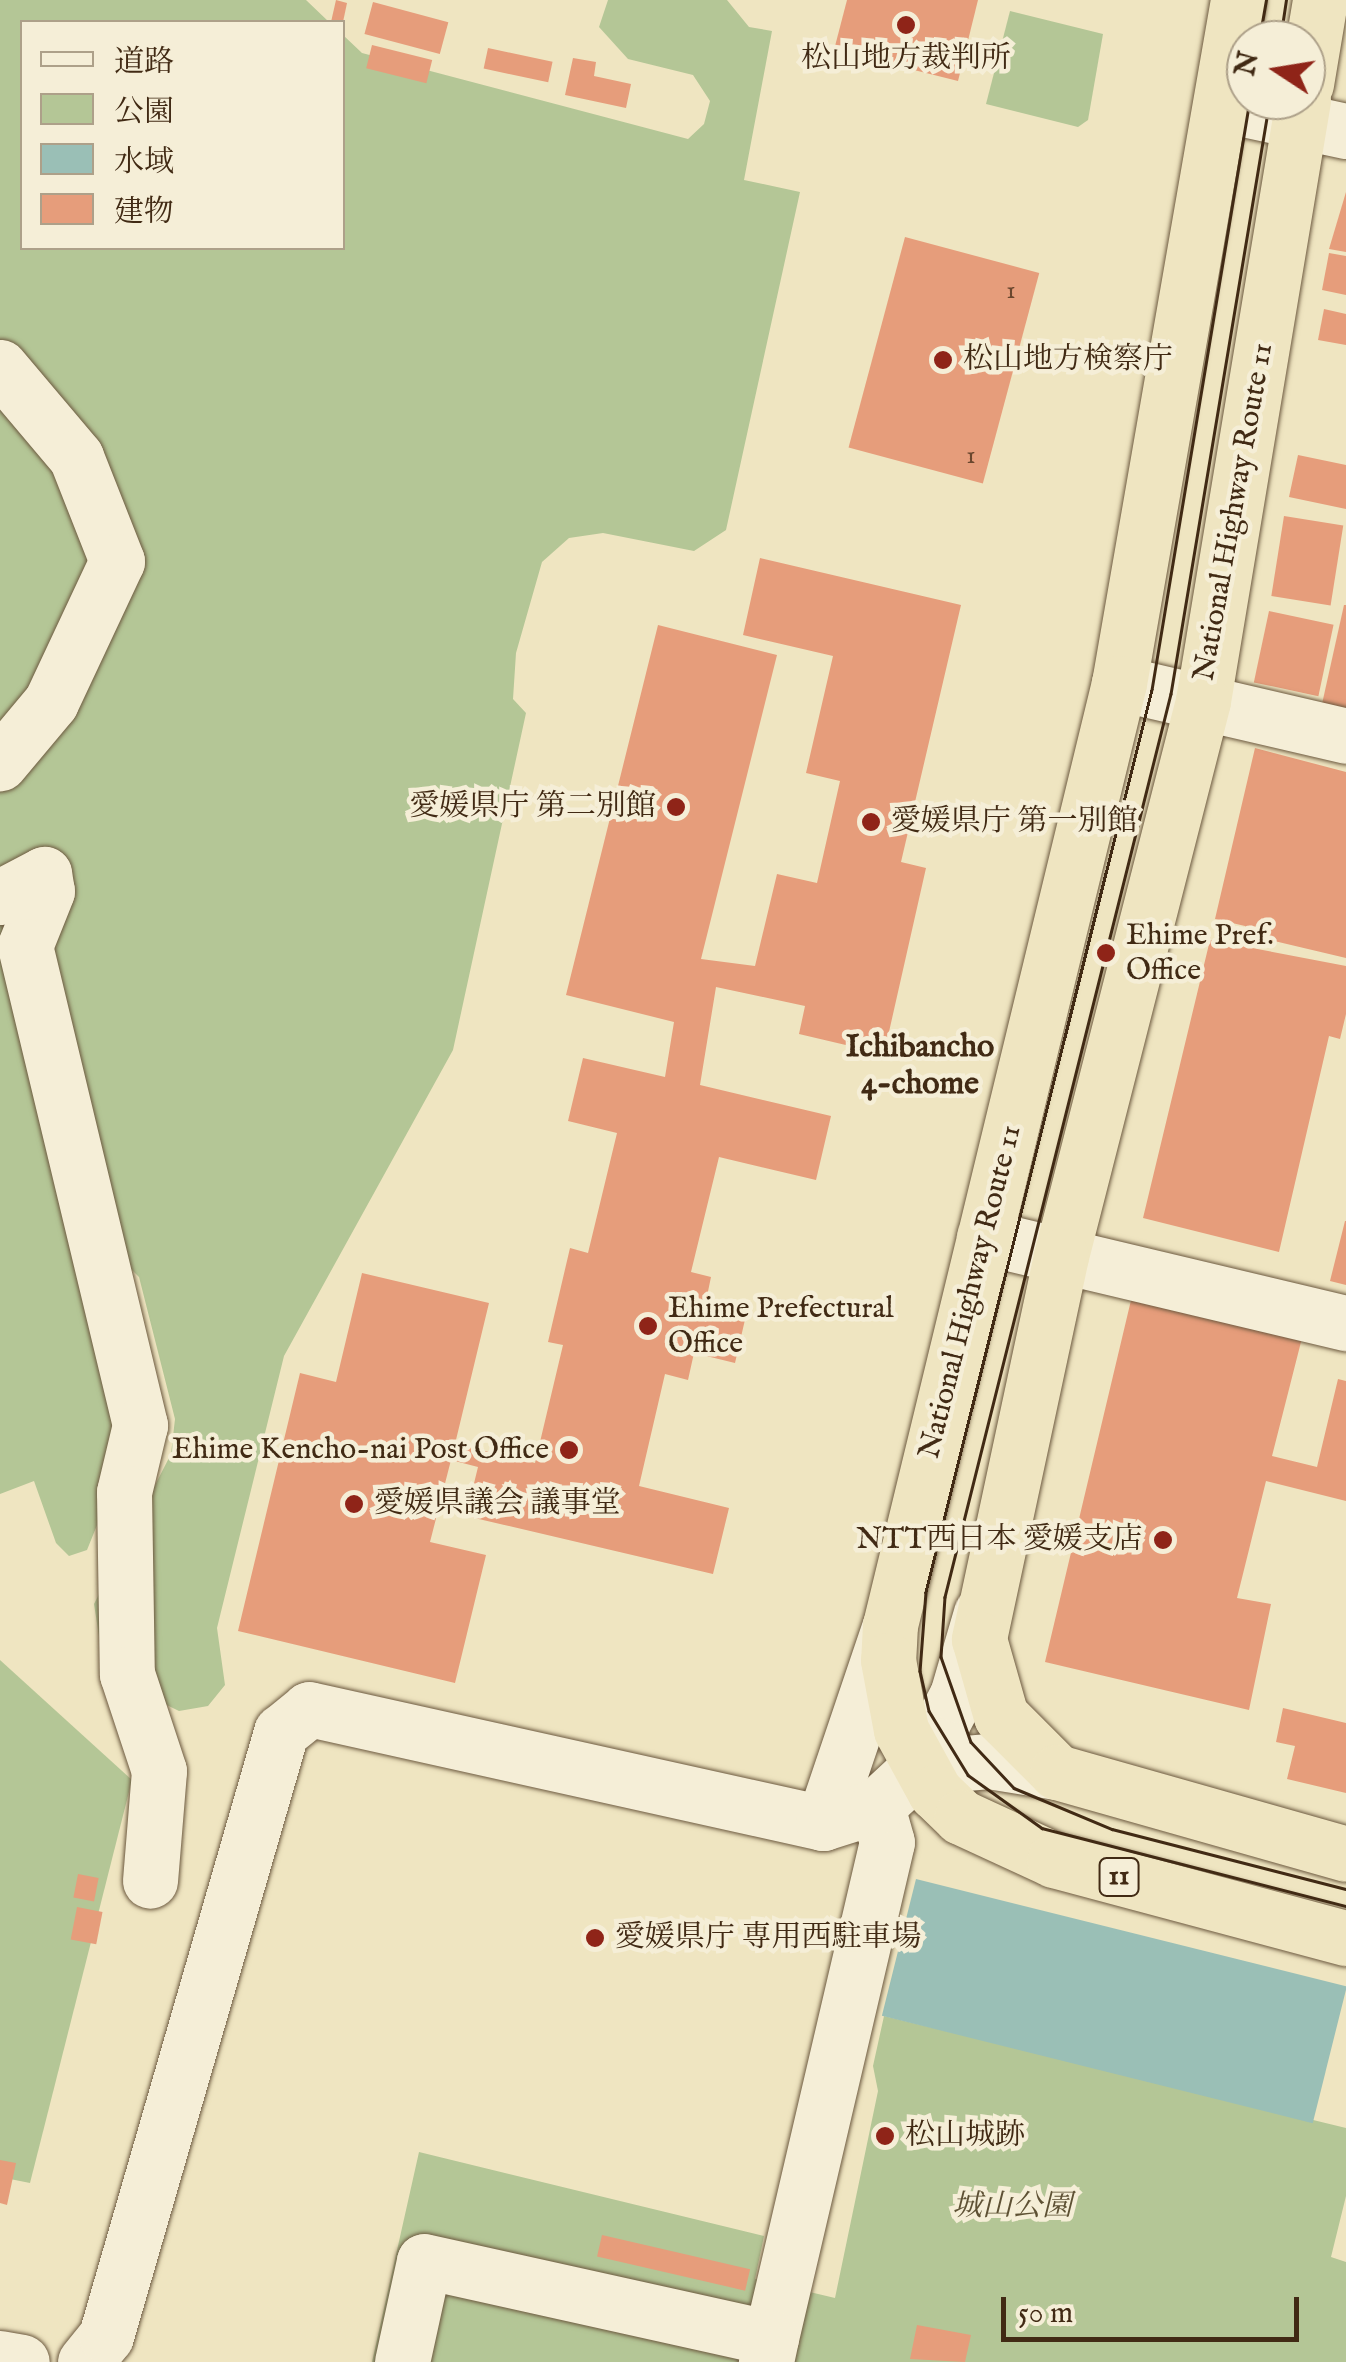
<!DOCTYPE html>
<html>
<head>
<meta charset="utf-8">
<style>
	body { margin:0 }
	#map { position:relative; width:1346px; height:2362px; overflow:hidden; background:#efe5c1; font-family:"IM FELL English","Noto Serif JP",serif }
	div>[style] { position:absolute }
	.green>* { inset:0; background:#b4c696 }
	.water>* { inset:0; background:#9abfb6; transform-origin:0 0 }
	.building>* { inset:0; background:#e69d7b; transform-origin:0 0 }
	.roads { filter:drop-shadow(0 0 2px #6c593f) drop-shadow(0 0 2px #6c593f) }
	.minor>* { height:55px; margin:-27.5px; padding:0 27.5px; transform-origin:27.5px; border-radius:27.5px; background:#f5eed7 }
	.highway>* { height:55px; margin:-27.5px; padding:0 27.5px; transform-origin:27.5px; border-radius:27.5px; background:#efe5c1 }
	.tram>* { height:2.5px; margin:-1.25px; padding:0 1.25px; transform-origin:1.25px; border-radius:1.25px; background:#412a14 }
	.dots>* { width:28px; height:28px; translate:-50% -50%; box-sizing:border-box; border:5px solid #f5eed7; border-radius:50% }
	span { translate:-50% -50%; white-space:nowrap; text-align:center; line-height:1.15; -webkit-text-stroke:9px #f5eed7; paint-order:stroke }
	.number-label { font-size:25px; color:#6a472e }
	.number-label span { -webkit-text-stroke-width:0 }
	.shield-label span { padding:2px 8px; background:#f5eed7; border:2px solid; border-radius:8px; -webkit-text-stroke-width:0 }
	.shield-label { font-size:28px; color:#412a14; font-weight:700 }
	.poi-label { font-size:30px; color:#412a14 }
	.left { translate:0 -50%; text-align:left }
	.right { translate:-100% -50%; text-align:right }
	.street-label { font-size:30px; color:#412a14 }
	.park-label { font-size:30px; color:#5e5134; font-style:italic }
	.neighbourhood-label { font-size:32px; color:#412a14; font-weight:700 }
	.legend { position:absolute; left:20px; top:20px; width:325px; height:230px; box-sizing:border-box; background:#f5eed7; border:2px solid #ada089; margin:0; padding:12px 18px; list-style:none; font-size:30px; color:#412a14 }
	.legend li { display:flex; align-items:center; gap:20px; height:50px }
	.legend b { width:50px; border:2px solid #ada089 }
	.north { position:absolute; left:1226px; top:20px; width:100px; height:100px; box-sizing:border-box; background:#f5eed7; border:2px solid #ada089; border-radius:50%; rotate:282deg; font-size:28px; font-weight:700; line-height:40px; text-align:center; color:#412a14 }
	.north::after { content:''; display:block; margin:auto; width:35px; height:45px; background:#8f2418; clip-path:polygon(50% 0,100% 100%,50% 72%,0 100%) }
	.scale { position:absolute; left:1001px; top:2297px; width:298px; height:45px; box-sizing:border-box; border:5px solid #412a14; border-top:0; padding-left:12px; font-size:30px; line-height:35px; white-space:nowrap; color:#412a14; -webkit-text-stroke:8px #f5eed7; paint-order:stroke }
</style>
</head>
<body>
<div id="map">
	<div class="green">
		<div style="clip-path:polygon(0 0,306px 0,329px 22px,22px 22px,22px 248px,342px 248px,343px 35px,362px 53px,688px 139px,704px 124px,710px 101px,693px 75px,628px 59px,599px 27px,608px 0,727px 0,749px 27px,772px 31px,744px 180px,800px 192px,726px 530px,694px 551px,603px 533px,569px 538px,542px 562px,516px 653px,513px 699px,526px 713px,453px 1050px,284px 1356px,217px 1628px,225px 1685px,208px 1706px,179px 1711px,105px 1675px,94px 1604px,171px 1454px,175px 1419px,139px 1277px,129px 1267px,122px 1426px,112px 1488px,87px 1550px,69px 1556px,56px 1543px,34px 1481px,0 1494px)"></div>
		<div style="clip-path:polygon(1010px 11px,1103px 34px,1088px 120px,1078px 127px,986px 104px)"></div>
		<div style="clip-path:polygon(0 1660px,132px 1780px,30px 2183px,0 2177px)"></div>
		<div style="clip-path:polygon(884px 2016px,1346px 2128px,1346px 2196px,1331px 2257px,1346px 2262px,1346px 2362px,372px 2362px,419px 2152px,764px 2236px,755px 2279px,835px 2298px,878px 2091px,873px 2066px)"></div>
	</div>
	<div class="water">
		<div style="left:916px;top:1879px;width:444px;height:141px;rotate:14deg"></div>
	</div>
	<div class="building">
		<div style="clip-path:polygon(336px 0,347px 3px,343px 22px,331px 22px)"></div>
		<div style="clip-path:polygon(847px 0,978px 0,958px 81px,834px 50px)"></div>
		<div style="left:373px;top:2px;width:78px;height:33px;rotate:15deg"></div>
		<div style="left:372px;top:45px;width:62px;height:24px;rotate:14deg"></div>
		<div style="left:488px;top:48px;width:66px;height:21px;rotate:12deg"></div>
		<div style="clip-path:polygon(573px 58px,596px 62px,594px 76px,631px 84px,626px 108px,565px 95px)"></div>
		<div style="clip-path:polygon(1346px 192px,1346px 252px,1329px 249px)"></div>
		<div style="left:905px;top:237px;width:139px;height:218px;rotate:15deg"></div>
		<div style="clip-path:polygon(1329px 253px,1346px 256px,1346px 295px,1322px 290px)"></div>
		<div style="clip-path:polygon(1324px 309px,1346px 314px,1346px 345px,1318px 340px)"></div>
		<div style="clip-path:polygon(1298px 455px,1346px 465px,1346px 509px,1289px 497px)"></div>
		<div style="left:1284px;top:516px;width:60px;height:81px;rotate:9deg"></div>
		<div style="clip-path:polygon(760px 558px,961px 605px,901px 862px,926px 868px,884px 1054px,799px 1034px,805px 1006px,716px 987px,700px 1085px,831px 1116px,816px 1180px,719px 1157px,691px 1272px,711px 1277px,706px 1301px,747px 1311px,735px 1363px,694px 1353px,688px 1380px,665px 1374px,639px 1486px,729px 1508px,713px 1574px,466px 1516px,478px 1467px,451px 1460px,430px 1542px,486px 1555px,455px 1683px,238px 1631px,300px 1373px,336px 1382px,362px 1273px,489px 1303px,455px 1444px,535px 1463px,563px 1345px,548px 1342px,570px 1248px,588px 1253px,617px 1133px,568px 1121px,583px 1058px,665px 1077px,674px 1022px,566px 995px,658px 625px,777px 655px,701px 959px,755px 966px,777px 874px,817px 883px,840px 781px,806px 773px,833px 656px,743px 635px)"></div>
		<div style="clip-path:polygon(1344px 605px,1346px 605px,1346px 710px,1322px 704px)"></div>
		<div style="left:1269px;top:611px;width:66px;height:73px;rotate:12deg"></div>
		<div style="clip-path:polygon(1255px 748px,1346px 772px,1346px 958px,1245px 934px,1245px 926px,1215px 919px)"></div>
		<div style="clip-path:polygon(1210px 940px,1346px 966px,1346px 1014px,1340px 1039px,1329px 1036px,1279px 1252px,1143px 1218px)"></div>
		<div style="clip-path:polygon(1345px 1221px,1346px 1221px,1346px 1285px,1330px 1281px)"></div>
		<div style="clip-path:polygon(1132px 1296px,1302px 1338px,1272px 1456px,1317px 1467px,1338px 1379px,1346px 1381px,1346px 1501px,1266px 1481px,1237px 1598px,1271px 1604px,1249px 1710px,1045px 1662px)"></div>
		<div style="clip-path:polygon(1283px 1708px,1346px 1723px,1346px 1793px,1287px 1779px,1295px 1746px,1276px 1742px)"></div>
		<div style="left:78px;top:1874px;width:21px;height:24px;rotate:11deg"></div>
		<div style="left:77px;top:1907px;width:26px;height:33px;rotate:11deg"></div>
		<div style="clip-path:polygon(0 2160px,16px 2163px,7px 2205px,0 2203px)"></div>
		<div style="left:602px;top:2235px;width:152px;height:22px;rotate:13deg"></div>
		<div style="clip-path:polygon(917px 2325px,971px 2335px,965px 2362px,910px 2359px)"></div>
	</div>
	<div class="roads">
		<div class="minor">
			<div style="left:1221px;top:104px;width:128px;rotate:12.2deg"></div>
			<div style="left:0;top:367px;width:118px;rotate:49.8deg"></div>
			<div style="left:76px;top:457px;width:112px;rotate:68.5deg"></div>
			<div style="left:117px;top:561px;width:156px;rotate:115.1deg"></div>
			<div style="left:51px;top:702px;width:80px;rotate:129.9deg"></div>
			<div style="left:1119px;top:683px;width:233px;rotate:13.1deg"></div>
			<div style="left:0;top:897px;width:50px;rotate:-27.6deg"></div>
			<div style="left:44px;top:874px;width:17px;rotate:80deg"></div>
			<div style="left:47px;top:891px;width:59px;rotate:111.8deg"></div>
			<div style="left:25px;top:946px;width:493px;rotate:76.5deg"></div>
			<div style="left:140px;top:1425px;width:69px;rotate:103.4deg"></div>
			<div style="left:124px;top:1492px;width:182px;rotate:89.1deg"></div>
			<div style="left:127px;top:1674px;width:102px;rotate:71.7deg"></div>
			<div style="left:159px;top:1771px;width:110px;rotate:94.7deg"></div>
			<div style="left:984px;top:1237px;width:372px;rotate:13.4deg"></div>
			<div style="left:919px;top:1767px;width:70px;rotate:-4.9deg"></div>
			<div style="left:989px;top:1761px;width:69px;rotate:9.2deg"></div>
			<div style="left:823px;top:1823px;width:206px;rotate:-71.3deg"></div>
			<div style="left:771px;top:2338px;width:509px;rotate:-76.84deg"></div>
			<div style="left:887px;top:1842px;width:37px;rotate:-106deg"></div>
			<div style="left:0;top:2358px;width:22px;rotate:10deg"></div>
			<div style="left:85px;top:2362px;width:33px;rotate:-51deg"></div>
			<div style="left:106px;top:2336px;width:629px;rotate:-73.84deg"></div>
			<div style="left:281px;top:1732px;width:36px;rotate:-39deg"></div>
			<div style="left:309px;top:1709px;width:526px;rotate:12.51deg"></div>
			<div style="left:823px;top:1823px;width:57px;rotate:-17.5deg"></div>
			<div style="left:877px;top:1806px;width:57px;rotate:-42.9deg"></div>
			<div style="left:919px;top:1767px;width:81px;rotate:-62.2deg"></div>
			<div style="left:957px;top:1695px;width:85px;rotate:-73.7deg"></div>
			<div style="left:402px;top:2362px;width:103px;rotate:-77.7deg"></div>
			<div style="left:424px;top:2261px;width:355px;rotate:12.5deg"></div>
			<div style="left:771px;top:2338px;width:25px;rotate:102deg"></div>
		</div>
		<div class="highway">
			<div style="left:1238px;top:0;width:693px;rotate:99.88deg"></div>
			<div style="left:1119px;top:683px;width:969px;rotate:103.66deg"></div>
			<div style="left:890px;top:1625px;width:35px;rotate:93deg"></div>
			<div style="left:888px;top:1660px;width:71px;rotate:79.5deg"></div>
			<div style="left:901px;top:1730px;width:71px;rotate:61.3deg"></div>
			<div style="left:935px;top:1792px;width:36px;rotate:44deg"></div>
			<div style="left:961px;top:1817px;width:102px;rotate:24.8deg"></div>
			<div style="left:1054px;top:1860px;width:302px;rotate:15deg"></div>
			<div style="left:1306px;top:84px;width:85px;rotate:-80.5deg"></div>
			<div style="left:1303px;top:100px;width:609px;rotate:99.45deg"></div>
			<div style="left:1203px;top:701px;width:573px;rotate:104.35deg"></div>
			<div style="left:1061px;top:1256px;width:392px;rotate:102.1deg"></div>
			<div style="left:979px;top:1639px;width:80px;rotate:74.1deg"></div>
			<div style="left:1001px;top:1716px;width:79px;rotate:45deg"></div>
			<div style="left:1057px;top:1772px;width:300px;rotate:15.8deg"></div>
		</div>
	</div>
	<div class="tram">
		<div style="left:1259px;top:40px;width:41px;rotate:-80.1deg"></div>
		<div style="left:1280px;top:40px;width:40px;rotate:-81.5deg"></div>
		<div style="left:1250px;top:100px;width:598px;rotate:99.43deg"></div>
		<div style="left:1152px;top:690px;width:930px;rotate:104.07deg"></div>
		<div style="left:926px;top:1592px;width:79px;rotate:94.3deg"></div>
		<div style="left:920px;top:1671px;width:41px;rotate:77.3deg"></div>
		<div style="left:929px;top:1711px;width:75px;rotate:58.6deg"></div>
		<div style="left:968px;top:1775px;width:91px;rotate:35.6deg"></div>
		<div style="left:1042px;top:1828px;width:314px;rotate:14.4deg"></div>
		<div style="left:1270px;top:100px;width:602px;rotate:99.46deg"></div>
		<div style="left:1171px;top:694px;width:931px;rotate:104.05deg"></div>
		<div style="left:945px;top:1597px;width:60px;rotate:93.8deg"></div>
		<div style="left:941px;top:1657px;width:90px;rotate:70.6deg"></div>
		<div style="left:971px;top:1742px;width:63px;rotate:46.9deg"></div>
		<div style="left:1014px;top:1788px;width:106px;rotate:22.7deg"></div>
		<div style="left:1112px;top:1829px;width:242px;rotate:14.4deg"></div>
	</div>
	<div class="dots">
		<div style="left:906px;top:25px;background:#8f2418"></div>
		<div style="left:943px;top:360px;background:#8f2418"></div>
		<div style="left:676px;top:807px;background:#8f2418"></div>
		<div style="left:871px;top:822px;background:#8f2418"></div>
		<div style="left:1106px;top:953px;background:#8f2418"></div>
		<div style="left:648px;top:1326px;background:#8f2418"></div>
		<div style="left:569px;top:1450px;background:#8f2418"></div>
		<div style="left:354px;top:1504px;background:#8f2418"></div>
		<div style="left:1163px;top:1540px;background:#8f2418"></div>
		<div style="left:595px;top:1938px;background:#8f2418"></div>
		<div style="left:885px;top:2136px;background:#8f2418"></div>
	</div>
	<div class="number-label">
		<span style="left:1011px;top:291px">1</span>
		<span style="left:971px;top:456px">1</span>
	</div>
	<div class="shield-label">
		<span style="left:1119px;top:1877px">11</span>
	</div>
	<div class="poi-label">
		<span style="left:906px;top:59px">松山地方裁判所</span>
		<span class="left" style="left:963px;top:360px">松山地方検察庁</span>
		<span class="right" style="left:656px;top:807px">愛媛県庁 第二別館</span>
		<span class="left" style="left:891px;top:822px">愛媛県庁 第一別館</span>
		<span class="left" style="left:1126px;top:953px">Ehime Pref.<br>Office</span>
		<span class="left" style="left:668px;top:1326px">Ehime Prefectural<br>Office</span>
		<span class="right" style="left:549px;top:1450px">Ehime Kencho-nai Post Office</span>
		<span class="left" style="left:374px;top:1504px">愛媛県議会 議事堂</span>
		<span class="right" style="left:1143px;top:1540px">NTT西日本 愛媛支店</span>
		<span class="left" style="left:615px;top:1938px">愛媛県庁 専用西駐車場</span>
		<span class="left" style="left:905px;top:2136px">松山城跡</span>
	</div>
	<div class="street-label">
		<span style="left:1234px;top:512px;rotate:-80deg">National Highway Route 11</span>
		<span style="left:971px;top:1292px;rotate:-76deg">National Highway Route 11</span>
	</div>
	<div class="park-label">
		<span style="left:1012px;top:2207px">城山公園</span>
	</div>
	<div class="neighbourhood-label">
		<span style="left:920px;top:1067px">Ichibancho<br>4-chome</span>
	</div>
	<ul class="legend">
	<li><b style="height:12px;background:#f5eed7"></b>道路</li>
	<li><b style="height:28px;background:#b4c696"></b>公園</li>
	<li><b style="height:28px;background:#9abfb6"></b>水域</li>
	<li><b style="height:28px;background:#e69d7b"></b>建物</li>
	</ul>
	<div class="north">N</div>
	<div class="scale">50 m</div>
</div>
</body>
</html>
